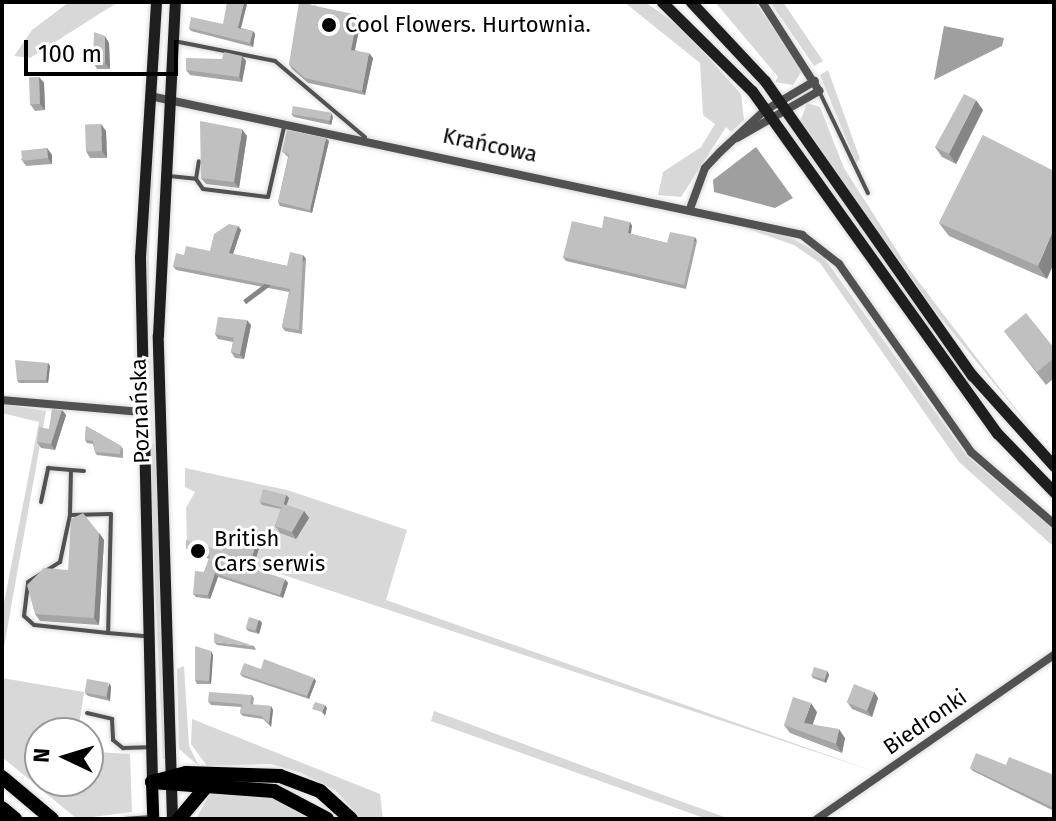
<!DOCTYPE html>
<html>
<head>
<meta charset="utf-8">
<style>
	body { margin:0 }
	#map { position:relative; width:1056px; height:821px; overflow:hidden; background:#fff; font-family:"Fira Sans",sans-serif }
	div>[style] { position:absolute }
	.green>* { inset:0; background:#d8d8d8 }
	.water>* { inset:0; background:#9f9f9f }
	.roads { filter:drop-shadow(0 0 2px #dbdbdb) drop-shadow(0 0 2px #dbdbdb) }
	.lane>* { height:4px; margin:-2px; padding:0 2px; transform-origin:2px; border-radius:2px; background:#515151 }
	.street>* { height:8px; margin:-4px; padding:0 4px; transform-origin:4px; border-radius:4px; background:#515151 }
	.secondary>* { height:11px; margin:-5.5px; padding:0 5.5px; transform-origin:5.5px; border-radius:5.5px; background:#1e1e1e }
	.primary>* { height:12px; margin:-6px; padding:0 6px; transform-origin:6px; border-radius:6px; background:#000 }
	.highway>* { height:14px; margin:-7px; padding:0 7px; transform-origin:7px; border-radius:7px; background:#000 }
	.wall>* { inset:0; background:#a5a5a5 }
	.shaded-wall>* { inset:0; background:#868686; transform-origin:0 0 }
	.building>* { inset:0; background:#c0c0c0; transform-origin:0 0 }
	.dots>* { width:22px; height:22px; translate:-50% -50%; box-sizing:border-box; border:4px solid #fff; border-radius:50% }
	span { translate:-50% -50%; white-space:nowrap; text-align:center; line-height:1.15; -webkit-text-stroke:6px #fff; paint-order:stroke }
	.poi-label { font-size:22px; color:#000 }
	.left { translate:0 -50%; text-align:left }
	.street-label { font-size:22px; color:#000 }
	.frame { position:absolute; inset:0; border:4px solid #000; pointer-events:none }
	.north { position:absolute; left:24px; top:717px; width:80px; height:80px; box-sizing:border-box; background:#fff; border:2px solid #999; border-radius:50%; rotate:274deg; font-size:22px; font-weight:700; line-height:32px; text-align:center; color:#000 }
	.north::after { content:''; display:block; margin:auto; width:28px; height:36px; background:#000; clip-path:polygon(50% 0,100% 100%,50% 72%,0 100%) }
	.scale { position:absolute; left:24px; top:40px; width:154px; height:36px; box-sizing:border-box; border:4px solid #000; border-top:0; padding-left:10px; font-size:24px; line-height:28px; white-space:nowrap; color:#000; -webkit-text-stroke:6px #fff; paint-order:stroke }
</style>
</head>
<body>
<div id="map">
	<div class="green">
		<div style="clip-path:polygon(69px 2px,118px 2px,30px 58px,14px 56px,32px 30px)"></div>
		<div style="clip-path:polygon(624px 2px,645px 2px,682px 28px,741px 94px,744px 120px,731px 132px,726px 127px,681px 197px,658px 195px,663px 172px,701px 147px,715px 124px,703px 115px,700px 63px)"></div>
		<div style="clip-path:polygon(715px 2px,755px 2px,803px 69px,793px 85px,775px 82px,778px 77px)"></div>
		<div style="clip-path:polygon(770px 2px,783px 2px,823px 61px,814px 66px)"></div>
		<div style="clip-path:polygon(828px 70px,860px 159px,856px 163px,820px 75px)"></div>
		<div style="clip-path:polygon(807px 103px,820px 107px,844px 168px,908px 268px,1032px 430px,932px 307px,800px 122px)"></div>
		<div style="clip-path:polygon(157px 106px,149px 247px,149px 352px,146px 253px)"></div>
		<div style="clip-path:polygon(725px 221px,782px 233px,822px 255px,967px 456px,1054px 529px,1054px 547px,959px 462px,820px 263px,794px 245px)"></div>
		<div style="clip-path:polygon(2px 404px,46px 411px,2px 658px,2px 613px,39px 422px,2px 413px)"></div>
		<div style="clip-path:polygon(156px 444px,165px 759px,163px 759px,149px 445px)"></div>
		<div style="clip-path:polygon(185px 468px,287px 490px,407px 530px,386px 600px,876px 772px,187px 543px,186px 508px,195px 492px,185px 487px)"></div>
		<div style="clip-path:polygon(184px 666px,189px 746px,199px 766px,179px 749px,177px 669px)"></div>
		<div style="clip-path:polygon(2px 678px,84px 692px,78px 733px,40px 733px,40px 781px,88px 781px,88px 742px,97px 743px,96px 752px,130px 754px,132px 812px,77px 819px,2px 757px)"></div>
		<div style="clip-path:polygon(434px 711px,641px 787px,730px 819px,707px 819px,431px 721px)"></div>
		<div style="clip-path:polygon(192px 719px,380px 794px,383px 819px,361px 819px,335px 790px,301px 773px,271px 764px,207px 766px,191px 744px)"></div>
		<div style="clip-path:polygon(210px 793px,265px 795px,318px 819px,196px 819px)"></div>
	</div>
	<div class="water">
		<div style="clip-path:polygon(944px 26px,1004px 38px,1002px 46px,934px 80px)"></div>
		<div style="clip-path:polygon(756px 147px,793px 198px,775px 208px,714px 192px,713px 180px)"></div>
	</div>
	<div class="roads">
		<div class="lane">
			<div style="left:174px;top:41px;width:103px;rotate:11.2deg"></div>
			<div style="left:275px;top:61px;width:118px;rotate:40.2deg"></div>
			<div style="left:820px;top:93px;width:111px;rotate:64.4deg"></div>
			<div style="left:169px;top:176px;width:27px;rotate:6deg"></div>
			<div style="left:196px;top:179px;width:18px;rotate:-81deg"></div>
			<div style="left:196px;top:179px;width:12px;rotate:55deg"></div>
			<div style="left:203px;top:189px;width:65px;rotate:7deg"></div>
			<div style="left:268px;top:197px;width:72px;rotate:-77.1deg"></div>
			<div style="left:71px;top:470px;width:13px;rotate:4deg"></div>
			<div style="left:41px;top:502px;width:35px;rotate:-78deg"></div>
			<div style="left:48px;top:468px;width:23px;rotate:5deg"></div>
			<div style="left:71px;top:470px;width:45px;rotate:91.3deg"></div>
			<div style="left:108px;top:633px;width:74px;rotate:-173.8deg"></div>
			<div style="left:34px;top:625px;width:13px;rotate:-138deg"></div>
			<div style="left:24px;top:616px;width:34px;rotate:-83deg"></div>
			<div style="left:28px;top:582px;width:38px;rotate:-32deg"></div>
			<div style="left:60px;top:562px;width:48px;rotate:-78deg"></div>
			<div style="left:70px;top:515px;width:41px;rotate:-1.4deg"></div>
			<div style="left:111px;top:514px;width:119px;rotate:91.4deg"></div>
			<div style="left:108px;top:633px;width:38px;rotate:5deg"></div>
			<div style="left:87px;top:713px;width:26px;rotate:13deg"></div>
			<div style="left:112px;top:719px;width:21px;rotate:87deg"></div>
			<div style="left:113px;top:740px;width:13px;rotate:39deg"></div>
			<div style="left:123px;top:748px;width:25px;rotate:-2deg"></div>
			<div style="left:124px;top:819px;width:27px;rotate:-4deg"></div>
		</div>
		<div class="street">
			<div style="left:150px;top:96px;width:667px;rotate:12.03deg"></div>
			<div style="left:802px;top:235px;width:47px;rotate:38.1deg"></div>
			<div style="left:839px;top:264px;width:230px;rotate:54.9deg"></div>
			<div style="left:971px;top:452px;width:110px;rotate:40.9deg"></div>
			<div style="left:737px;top:138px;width:95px;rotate:-29.8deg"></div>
			<div style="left:819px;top:91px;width:106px;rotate:-122.6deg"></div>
			<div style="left:691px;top:206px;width:40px;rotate:-69.8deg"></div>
			<div style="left:705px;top:168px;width:22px;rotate:-47deg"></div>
			<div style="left:720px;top:152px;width:60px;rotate:-43deg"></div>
			<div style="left:764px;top:111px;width:59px;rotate:-30.5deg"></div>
			<div style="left:2px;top:400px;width:142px;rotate:4.9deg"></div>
			<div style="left:817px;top:819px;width:288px;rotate:-34.7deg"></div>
		</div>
		<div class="secondary">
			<div style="left:662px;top:2px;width:127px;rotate:44.7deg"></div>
			<div style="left:752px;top:91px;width:421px;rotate:54.4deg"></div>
			<div style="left:997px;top:433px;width:82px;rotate:46deg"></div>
			<div style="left:691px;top:2px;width:108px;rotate:46.9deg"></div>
			<div style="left:765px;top:81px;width:360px;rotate:54.9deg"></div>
			<div style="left:972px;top:375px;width:122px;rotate:48deg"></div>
			<div style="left:152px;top:782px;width:525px;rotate:-91.31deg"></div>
			<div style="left:140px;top:257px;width:256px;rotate:-86.4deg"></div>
			<div style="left:172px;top:819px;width:484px;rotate:-91.7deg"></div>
			<div style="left:158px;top:335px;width:333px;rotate:-87.1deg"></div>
		</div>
		<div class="primary">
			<div style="left:152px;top:782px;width:37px;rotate:88deg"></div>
		</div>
		<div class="highway">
			<div style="left:2px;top:777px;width:65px;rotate:40deg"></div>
			<div style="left:152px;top:782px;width:35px;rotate:-15deg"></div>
			<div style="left:186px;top:773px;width:94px;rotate:1.8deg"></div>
			<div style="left:280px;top:776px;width:43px;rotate:20.6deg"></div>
			<div style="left:320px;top:791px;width:42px;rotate:42.1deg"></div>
			<div style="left:152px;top:782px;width:122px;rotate:4.2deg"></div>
			<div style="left:274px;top:791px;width:60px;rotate:27.8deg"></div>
			<div style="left:2px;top:808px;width:17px;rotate:40deg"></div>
			<div style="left:179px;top:819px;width:40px;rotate:-50deg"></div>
		</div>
	</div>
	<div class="wall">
		<div style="clip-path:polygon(316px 2px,315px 6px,361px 20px,355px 50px,373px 58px,365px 95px,308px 83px,292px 69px,289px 64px)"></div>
		<div style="clip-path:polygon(247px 4px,241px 28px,253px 31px,255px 34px,253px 47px,191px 31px,189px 28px,223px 24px)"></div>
		<div style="clip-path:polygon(109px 43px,110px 69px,97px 69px,93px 62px)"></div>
		<div style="clip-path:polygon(242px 56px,246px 61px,242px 82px,190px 75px,186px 70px,222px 59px)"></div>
		<div style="clip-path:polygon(39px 77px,44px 83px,45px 110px,35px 111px,30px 104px)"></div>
		<div style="clip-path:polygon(983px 110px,956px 164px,942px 157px,935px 147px)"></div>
		<div style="clip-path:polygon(291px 114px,333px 117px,331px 125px,294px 117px)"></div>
		<div style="clip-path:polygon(106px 131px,107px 158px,90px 158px,86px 151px)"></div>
		<div style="clip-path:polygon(983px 135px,1047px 279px,949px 236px,939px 223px)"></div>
		<div style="clip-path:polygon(247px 136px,239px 188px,206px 184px,201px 178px)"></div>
		<div style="clip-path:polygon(329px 141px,312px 213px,280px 206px,278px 202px,288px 157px,282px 151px)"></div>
		<div style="clip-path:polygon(47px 148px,52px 155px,52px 164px,26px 166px,21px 159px)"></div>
		<div style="clip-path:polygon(630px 222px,632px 226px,631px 234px,667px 243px,697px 241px,686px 289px,566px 261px,563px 257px,602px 228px)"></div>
		<div style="clip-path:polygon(238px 226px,241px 230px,233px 254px,287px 266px,306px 259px,302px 334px,285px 331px,282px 327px,289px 292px,176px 270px,173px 266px,184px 255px,210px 251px)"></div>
		<div style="clip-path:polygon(251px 325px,244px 359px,235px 358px,231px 352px,233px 342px,218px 339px,215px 334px)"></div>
		<div style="clip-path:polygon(1004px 331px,1054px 348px,1054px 378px,1046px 385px)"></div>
		<div style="clip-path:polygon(48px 363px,50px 366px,48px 383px,19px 383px,17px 380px)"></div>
		<div style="clip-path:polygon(62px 410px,66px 415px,55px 450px,41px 448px,37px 442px,49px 429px)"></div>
		<div style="clip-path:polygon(86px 426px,121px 446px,123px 449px,123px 458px,97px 455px,95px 452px,93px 444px,87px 443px,85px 440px)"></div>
		<div style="clip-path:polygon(286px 495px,289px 498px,286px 505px,304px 511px,309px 518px,296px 539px,280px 533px,275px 526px,281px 509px,262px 505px,260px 502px)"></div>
		<div style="clip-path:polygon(99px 533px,104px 540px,99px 625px,40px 621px,35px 614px)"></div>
		<div style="clip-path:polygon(186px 548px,222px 551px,259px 548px,253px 569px,288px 583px,283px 598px,218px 577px,210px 599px,196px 597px,193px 594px,204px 572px,209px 559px,189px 552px)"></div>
		<div style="clip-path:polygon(259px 620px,262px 623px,259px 634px,248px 631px,246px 628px)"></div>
		<div style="clip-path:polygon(214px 642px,254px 646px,256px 650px,217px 645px)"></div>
		<div style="clip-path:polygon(213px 655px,211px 684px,197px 684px,195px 680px)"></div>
		<div style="clip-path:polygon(261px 669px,316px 681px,309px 699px,243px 677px,240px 674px)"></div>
		<div style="clip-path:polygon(827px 671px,829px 675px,826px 683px,813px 678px,811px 675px)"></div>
		<div style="clip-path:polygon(111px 686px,110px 701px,88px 696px,85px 693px)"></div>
		<div style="clip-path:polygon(874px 692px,878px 698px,872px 717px,852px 709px,848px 703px)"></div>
		<div style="clip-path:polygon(252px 695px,254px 698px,253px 705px,271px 706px,273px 710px,271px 727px,263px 719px,243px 716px,240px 713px,241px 707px,211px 705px,208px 701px)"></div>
		<div style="clip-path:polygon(817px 712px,813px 724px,845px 738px,842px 753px,790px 733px,784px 725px)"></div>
		<div style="clip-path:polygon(1006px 765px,1054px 775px,1054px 811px,973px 771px,970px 768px)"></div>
	</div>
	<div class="shaded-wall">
		<div style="clip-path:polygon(244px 2px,247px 4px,240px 31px,238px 28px)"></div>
		<div style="clip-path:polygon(358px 15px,361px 20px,354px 54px,351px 50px)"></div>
		<div style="clip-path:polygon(253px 31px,255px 34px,253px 47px,250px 43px)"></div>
		<div style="clip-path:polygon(105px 36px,109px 43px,110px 69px,105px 63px)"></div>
		<div style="clip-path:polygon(369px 53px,373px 58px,365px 95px,362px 91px)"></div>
		<div style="clip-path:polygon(242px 56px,246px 61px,242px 82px,239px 77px)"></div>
		<div style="clip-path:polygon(39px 77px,44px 83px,45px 110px,40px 104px)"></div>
		<div style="clip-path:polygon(976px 100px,983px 110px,956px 164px,949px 154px)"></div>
		<div style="clip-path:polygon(331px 113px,333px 117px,331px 125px,329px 122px)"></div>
		<div style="clip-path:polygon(101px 124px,106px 131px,107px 158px,102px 151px)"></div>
		<div style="clip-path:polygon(242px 129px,247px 136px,239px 188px,234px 182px)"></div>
		<div style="clip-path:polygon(326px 138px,329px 141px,312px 213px,310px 210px)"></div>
		<div style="clip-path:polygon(47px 148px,52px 155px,52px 164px,48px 158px)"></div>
		<div style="clip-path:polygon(630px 222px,632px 226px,630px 236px,628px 233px)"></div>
		<div style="clip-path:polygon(238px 226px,241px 230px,232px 257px,229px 253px)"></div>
		<div style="clip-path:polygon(1054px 228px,1054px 263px,1047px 279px,1038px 266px)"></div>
		<div style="left:695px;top:237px;width:4px;height:49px;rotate:63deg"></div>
		<div style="left:303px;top:255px;width:5px;height:75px;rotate:53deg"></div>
		<div style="clip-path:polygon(247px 320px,251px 325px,244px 359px,240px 354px)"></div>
		<div style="clip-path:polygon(48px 363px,50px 366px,48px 383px,46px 380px)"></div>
		<div style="clip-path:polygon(62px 410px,66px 415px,55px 450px,51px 444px)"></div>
		<div style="clip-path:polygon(286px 495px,289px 498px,285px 510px,282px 507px)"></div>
		<div style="clip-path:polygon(304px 511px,309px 518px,296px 539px,292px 532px)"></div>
		<div style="clip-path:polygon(99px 533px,104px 540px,99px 625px,94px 618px)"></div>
		<div style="clip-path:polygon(256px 544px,259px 548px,252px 571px,249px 567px)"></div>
		<div style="clip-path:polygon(215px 573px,218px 577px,210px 599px,208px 595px)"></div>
		<div style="clip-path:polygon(285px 579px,288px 583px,283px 598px,280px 595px)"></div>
		<div style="clip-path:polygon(259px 620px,262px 623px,259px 634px,256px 631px)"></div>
		<div style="clip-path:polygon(211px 651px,213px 655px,211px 684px,209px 681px)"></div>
		<div style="clip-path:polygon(827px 671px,829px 675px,826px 683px,824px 680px)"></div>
		<div style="clip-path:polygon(314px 678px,316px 681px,309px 699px,307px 696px)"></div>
		<div style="clip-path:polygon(109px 683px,111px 686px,110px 701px,107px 698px)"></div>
		<div style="clip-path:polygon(874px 692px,878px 698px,872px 717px,867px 710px)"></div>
		<div style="clip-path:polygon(811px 703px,817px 712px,810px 731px,804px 723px)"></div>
		<div style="clip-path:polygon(325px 705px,327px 708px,325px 716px,322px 712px)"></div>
		<div style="clip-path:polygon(271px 706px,273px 710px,271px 727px,269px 723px)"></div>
		<div style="clip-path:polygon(839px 729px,845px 738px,842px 753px,836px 744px)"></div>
	</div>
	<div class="building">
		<div style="clip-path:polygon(227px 2px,244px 2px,238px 28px,253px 31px,250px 43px,189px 28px,191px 17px,223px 24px)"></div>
		<div style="clip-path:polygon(299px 2px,312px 2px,311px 5px,358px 15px,351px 50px,369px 53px,362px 91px,305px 78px,289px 64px)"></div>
		<div style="clip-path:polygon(94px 32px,105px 36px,105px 63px,93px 62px)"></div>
		<div style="clip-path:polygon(224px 52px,242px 56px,239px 77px,186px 70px,186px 58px,222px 59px)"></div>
		<div style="left:39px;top:77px;width:27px;height:10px;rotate:88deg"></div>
		<div style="clip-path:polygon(964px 94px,976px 100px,949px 154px,935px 147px)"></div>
		<div style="left:293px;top:106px;width:39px;height:8px;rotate:10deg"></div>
		<div style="clip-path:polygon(200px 121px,242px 129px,234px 182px,201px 178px)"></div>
		<div style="left:101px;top:124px;width:27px;height:16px;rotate:88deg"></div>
		<div style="clip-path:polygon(287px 130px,326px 138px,310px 210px,278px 202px,289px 155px,282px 151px)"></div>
		<div style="clip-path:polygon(983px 135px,1054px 171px,1054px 228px,1038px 266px,939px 223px)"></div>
		<div style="left:47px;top:148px;width:10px;height:26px;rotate:84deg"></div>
		<div style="clip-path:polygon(604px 216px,630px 222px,628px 233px,667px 243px,670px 232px,695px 237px,684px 285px,563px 257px,572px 221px,602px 228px)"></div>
		<div style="clip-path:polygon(229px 224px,238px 226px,229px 253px,287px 266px,290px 252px,303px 255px,299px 330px,282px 327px,290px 289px,173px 266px,176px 253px,184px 255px,186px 246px,210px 251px,214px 234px)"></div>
		<div style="clip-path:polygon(1026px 313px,1054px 348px,1054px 358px,1037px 372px,1004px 331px)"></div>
		<div style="clip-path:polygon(218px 317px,247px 320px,240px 354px,231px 352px,234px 338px,215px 334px)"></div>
		<div style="clip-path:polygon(15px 360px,48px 363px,46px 380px,17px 380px)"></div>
		<div style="clip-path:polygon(52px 409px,62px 410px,51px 444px,37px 442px,39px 427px,49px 429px)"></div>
		<div style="clip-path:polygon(86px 426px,121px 446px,120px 454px,95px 452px,93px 441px,85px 440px)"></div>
		<div style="left:263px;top:489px;width:24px;height:13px;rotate:15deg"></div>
		<div style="clip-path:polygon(283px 504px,304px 511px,292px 532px,275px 526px)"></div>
		<div style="clip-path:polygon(83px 513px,99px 533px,94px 618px,35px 614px,27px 585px,44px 568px,68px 570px,71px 519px)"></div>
		<div style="clip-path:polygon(226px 536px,256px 544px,249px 567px,285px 579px,280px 595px,215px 573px,208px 595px,193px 594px,195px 571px,204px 572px,210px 556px,186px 548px,186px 540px,222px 551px)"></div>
		<div style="left:249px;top:617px;width:10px;height:11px;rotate:17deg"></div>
		<div style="clip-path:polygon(214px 633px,254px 646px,214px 642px)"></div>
		<div style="clip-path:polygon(195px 646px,211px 651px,209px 681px,195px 680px)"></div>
		<div style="clip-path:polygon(264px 659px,314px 678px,307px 696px,240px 674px,244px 663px,261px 669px)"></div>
		<div style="left:814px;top:667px;width:14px;height:9px;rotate:17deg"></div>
		<div style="left:87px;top:679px;width:22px;height:14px;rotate:10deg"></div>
		<div style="left:854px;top:684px;width:22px;height:20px;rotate:22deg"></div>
		<div style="clip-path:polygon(209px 692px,252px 695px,250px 704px,271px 706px,269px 723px,261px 716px,240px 713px,242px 704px,208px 701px)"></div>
		<div style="clip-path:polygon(793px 697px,811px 703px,804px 723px,839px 729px,836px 744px,784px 725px)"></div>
		<div style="clip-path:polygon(315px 702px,325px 705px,322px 712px,312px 709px)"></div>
		<div style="clip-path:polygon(976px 753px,1006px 765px,1009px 757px,1054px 775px,1054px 808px,970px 768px)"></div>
	</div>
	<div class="dots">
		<div style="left:329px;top:25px;background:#000"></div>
		<div style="left:198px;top:551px;background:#000"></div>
	</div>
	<div class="poi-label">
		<span class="left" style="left:345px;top:25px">Cool Flowers. Hurtownia.</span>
		<span class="left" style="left:214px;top:551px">British<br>Cars serwis</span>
	</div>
	<div class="street-label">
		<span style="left:490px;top:145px;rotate:12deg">Krańcowa</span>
		<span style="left:140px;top:411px;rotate:-92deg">Poznańska</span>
		<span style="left:925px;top:722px;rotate:-35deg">Biedronki</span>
	</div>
	<div class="frame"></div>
	<div class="north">N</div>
	<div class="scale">100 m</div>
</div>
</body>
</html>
